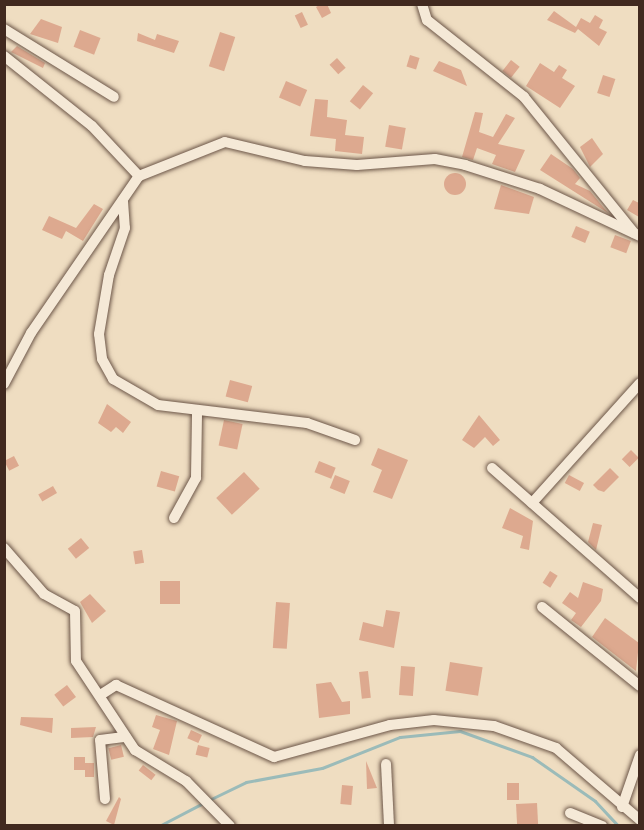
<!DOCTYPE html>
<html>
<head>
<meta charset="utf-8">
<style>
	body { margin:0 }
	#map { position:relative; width:644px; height:830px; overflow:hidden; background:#efddc1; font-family:"IM FELL Double Pica",serif }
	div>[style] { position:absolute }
	.stream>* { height:3px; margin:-1.5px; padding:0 1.5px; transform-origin:1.5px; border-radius:1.5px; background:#9bbbb9 }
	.building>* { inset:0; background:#dda98f; transform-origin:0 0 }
	.round { border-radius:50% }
	.roads { filter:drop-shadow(0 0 2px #6c5648) drop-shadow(0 0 2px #6c5648) }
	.street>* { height:10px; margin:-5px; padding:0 5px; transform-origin:5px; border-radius:5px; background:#f5e9d7 }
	span { translate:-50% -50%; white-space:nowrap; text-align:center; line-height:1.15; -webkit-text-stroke:5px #f5e9d7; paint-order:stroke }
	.frame { position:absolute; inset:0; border:6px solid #41291f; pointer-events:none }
</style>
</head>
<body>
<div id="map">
	<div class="stream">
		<div style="left:209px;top:800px;width:41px;rotate:-25.9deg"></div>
		<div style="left:246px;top:782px;width:77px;rotate:-10.4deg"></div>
		<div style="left:322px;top:768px;width:84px;rotate:-21.7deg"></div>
		<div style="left:400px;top:737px;width:60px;rotate:-5.7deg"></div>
		<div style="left:460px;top:731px;width:77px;rotate:19.9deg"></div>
		<div style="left:532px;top:757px;width:77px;rotate:34.9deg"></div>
		<div style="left:595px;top:801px;width:34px;rotate:47deg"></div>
		<div style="left:159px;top:826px;width:50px;rotate:-27.6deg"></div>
	</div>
	<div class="building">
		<div style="clip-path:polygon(321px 4px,327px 4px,331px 13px,322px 18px,316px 7px)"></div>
		<div style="clip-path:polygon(554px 11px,576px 27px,581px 18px,590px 23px,595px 15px,603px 20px,599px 28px,607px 32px,599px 46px,578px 29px,575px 33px,547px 20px)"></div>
		<div style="left:302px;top:12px;width:14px;height:8px;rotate:65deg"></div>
		<div style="clip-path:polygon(41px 19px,62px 27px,58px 43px,30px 34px)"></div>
		<div style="left:80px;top:30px;width:22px;height:18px;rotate:21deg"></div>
		<div style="left:220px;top:32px;width:16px;height:36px;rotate:18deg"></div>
		<div style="clip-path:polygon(138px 33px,155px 40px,157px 34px,179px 41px,174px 53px,137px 41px)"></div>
		<div style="clip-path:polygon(17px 46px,45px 63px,43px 68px,11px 52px)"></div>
		<div style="left:410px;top:55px;width:10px;height:12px;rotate:17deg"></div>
		<div style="left:337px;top:58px;width:13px;height:10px;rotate:48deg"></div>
		<div style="left:511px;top:60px;width:11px;height:14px;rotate:38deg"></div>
		<div style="clip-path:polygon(439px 61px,461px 70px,467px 86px,433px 71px)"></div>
		<div style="clip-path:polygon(540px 63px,554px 72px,559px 65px,567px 70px,562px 78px,575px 86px,560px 108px,526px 86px)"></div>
		<div style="left:603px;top:75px;width:13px;height:19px;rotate:18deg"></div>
		<div style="left:286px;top:81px;width:23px;height:18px;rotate:23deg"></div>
		<div style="left:363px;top:85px;width:13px;height:21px;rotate:39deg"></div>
		<div style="clip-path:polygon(315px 99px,328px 100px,327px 117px,347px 120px,345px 135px,364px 137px,362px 154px,335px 151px,336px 139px,310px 136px)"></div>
		<div style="clip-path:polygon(475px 112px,483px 113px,479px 132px,493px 137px,506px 114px,515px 118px,498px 144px,525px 150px,515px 172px,492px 164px,496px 155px,477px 148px,473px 160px,462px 157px)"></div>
		<div style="left:389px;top:125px;width:17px;height:22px;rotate:10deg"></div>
		<div style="clip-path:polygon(592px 138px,603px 154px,590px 167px,580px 147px)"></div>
		<div style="clip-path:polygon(551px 154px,573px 169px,580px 178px,575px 184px,590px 191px,608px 213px,540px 170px)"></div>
		<div class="round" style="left:444px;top:173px;width:22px;height:22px"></div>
		<div style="clip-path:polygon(501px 185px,534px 197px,529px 214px,494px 209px)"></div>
		<div style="clip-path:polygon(633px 200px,639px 203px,639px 217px,627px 210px)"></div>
		<div style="clip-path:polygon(94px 204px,103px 209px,83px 241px,66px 231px,62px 239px,42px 230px,49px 216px,76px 228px)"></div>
		<div style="left:576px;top:226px;width:15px;height:12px;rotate:23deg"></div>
		<div style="left:615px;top:235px;width:17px;height:13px;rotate:21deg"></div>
		<div style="left:230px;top:380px;width:23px;height:17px;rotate:15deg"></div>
		<div style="clip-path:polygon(107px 404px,131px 422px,123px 433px,116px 427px,111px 432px,98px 423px)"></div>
		<div style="clip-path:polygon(479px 415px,500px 440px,493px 446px,485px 437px,474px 448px,462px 440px)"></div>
		<div style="left:224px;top:420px;width:19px;height:26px;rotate:12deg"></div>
		<div style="clip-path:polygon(378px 448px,408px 460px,392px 499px,373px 492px,382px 470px,371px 465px)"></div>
		<div style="left:631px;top:450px;width:11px;height:13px;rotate:45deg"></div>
		<div style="left:14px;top:456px;width:11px;height:11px;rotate:63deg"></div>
		<div style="left:319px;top:461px;width:18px;height:12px;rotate:22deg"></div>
		<div style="clip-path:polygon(610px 468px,619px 477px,604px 492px,598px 490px,593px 485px)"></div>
		<div style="left:161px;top:471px;width:19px;height:16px;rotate:16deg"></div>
		<div style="left:244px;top:472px;width:23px;height:38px;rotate:47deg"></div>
		<div style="left:335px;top:475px;width:16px;height:14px;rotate:22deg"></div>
		<div style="left:569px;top:475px;width:17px;height:9px;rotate:28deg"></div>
		<div style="left:53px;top:486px;width:8px;height:17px;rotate:60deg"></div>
		<div style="clip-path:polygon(510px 508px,533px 521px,529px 550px,520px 548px,523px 536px,502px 528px)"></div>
		<div style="clip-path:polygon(593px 523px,602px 525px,596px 550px,588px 542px)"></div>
		<div style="left:81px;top:538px;width:13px;height:17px;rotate:51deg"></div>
		<div style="left:142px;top:550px;width:13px;height:9px;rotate:81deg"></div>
		<div style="left:550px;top:571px;width:9px;height:14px;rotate:32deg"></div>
		<div style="left:160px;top:581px;width:20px;height:23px"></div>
		<div style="clip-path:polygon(583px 582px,603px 589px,601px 601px,581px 627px,571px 620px,576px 613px,562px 603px,570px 592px,578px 598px)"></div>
		<div style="clip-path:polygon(90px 594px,106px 611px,92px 623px,80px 602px)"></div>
		<div style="left:276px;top:602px;width:14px;height:46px;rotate:4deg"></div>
		<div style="clip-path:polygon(386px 610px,400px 612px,394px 648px,359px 640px,363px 622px,383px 627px)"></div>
		<div style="clip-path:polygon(605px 618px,639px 643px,636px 671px,592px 637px)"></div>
		<div style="left:450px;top:662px;width:33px;height:29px;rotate:9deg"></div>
		<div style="left:401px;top:666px;width:14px;height:29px;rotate:4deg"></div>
		<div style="left:368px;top:671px;width:27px;height:9px;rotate:84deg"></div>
		<div style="clip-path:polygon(331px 682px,342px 702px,350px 701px,350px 714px,319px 718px,316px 684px)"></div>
		<div style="left:67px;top:685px;width:15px;height:16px;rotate:53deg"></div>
		<div style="clip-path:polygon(156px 715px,177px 721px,169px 755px,153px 749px,160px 730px,152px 727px)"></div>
		<div style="clip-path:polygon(21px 717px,53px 718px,52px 733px,20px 725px)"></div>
		<div style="clip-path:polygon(96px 727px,93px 737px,71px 738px,71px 728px)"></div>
		<div style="left:191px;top:730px;width:12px;height:9px;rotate:24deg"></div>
		<div style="left:121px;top:745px;width:12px;height:13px;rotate:76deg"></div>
		<div style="left:198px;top:745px;width:12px;height:10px;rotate:14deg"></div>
		<div style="left:74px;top:757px;width:11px;height:13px"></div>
		<div style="clip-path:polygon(366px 761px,377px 788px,367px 789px)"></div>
		<div style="left:85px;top:763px;width:9px;height:14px"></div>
		<div style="left:143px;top:765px;width:16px;height:7px;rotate:38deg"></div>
		<div style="left:507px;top:783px;width:12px;height:17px"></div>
		<div style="left:342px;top:785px;width:11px;height:19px;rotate:5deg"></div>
		<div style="clip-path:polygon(119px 797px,121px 799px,114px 825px,106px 821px)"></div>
		<div style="left:537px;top:803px;width:22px;height:21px;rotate:87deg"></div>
	</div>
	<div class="roads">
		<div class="street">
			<div style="left:422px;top:4px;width:17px;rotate:73deg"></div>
			<div style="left:427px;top:20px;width:124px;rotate:38.4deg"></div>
			<div style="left:524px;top:97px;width:175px;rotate:51deg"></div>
			<div style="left:4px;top:29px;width:129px;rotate:31.7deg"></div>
			<div style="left:4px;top:56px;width:112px;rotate:38.5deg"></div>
			<div style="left:92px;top:126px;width:69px;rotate:46.8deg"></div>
			<div style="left:123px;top:201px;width:27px;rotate:86deg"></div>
			<div style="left:125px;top:228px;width:50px;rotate:108.8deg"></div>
			<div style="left:109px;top:275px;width:60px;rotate:99.6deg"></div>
			<div style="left:99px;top:334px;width:25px;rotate:83deg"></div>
			<div style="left:102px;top:359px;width:23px;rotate:61deg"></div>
			<div style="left:113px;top:379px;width:52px;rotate:30deg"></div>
			<div style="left:158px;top:405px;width:150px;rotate:6.9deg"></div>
			<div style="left:307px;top:423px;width:51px;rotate:19.5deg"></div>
			<div style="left:4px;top:384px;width:58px;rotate:-62.1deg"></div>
			<div style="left:31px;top:333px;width:191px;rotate:-55.5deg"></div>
			<div style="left:139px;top:176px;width:92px;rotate:-21.6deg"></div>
			<div style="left:225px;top:142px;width:82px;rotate:13.4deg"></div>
			<div style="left:305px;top:161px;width:52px;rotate:4.4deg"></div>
			<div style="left:357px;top:165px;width:78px;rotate:-4.4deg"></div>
			<div style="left:435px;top:159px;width:31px;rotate:11deg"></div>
			<div style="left:465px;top:165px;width:79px;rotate:17.7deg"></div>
			<div style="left:540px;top:189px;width:110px;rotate:25.2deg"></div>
			<div style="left:492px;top:468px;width:197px;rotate:41.3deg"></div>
			<div style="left:532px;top:503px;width:161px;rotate:-48deg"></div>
			<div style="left:174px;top:518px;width:46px;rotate:-61.2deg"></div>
			<div style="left:196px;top:478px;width:65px;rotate:-89.1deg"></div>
			<div style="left:4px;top:548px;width:61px;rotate:49deg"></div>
			<div style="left:44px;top:594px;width:35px;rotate:29deg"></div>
			<div style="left:75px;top:611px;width:50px;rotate:88.9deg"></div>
			<div style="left:76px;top:661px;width:107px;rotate:56.5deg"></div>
			<div style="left:135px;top:750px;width:60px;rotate:31.3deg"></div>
			<div style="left:186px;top:781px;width:63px;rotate:45.6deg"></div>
			<div style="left:542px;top:607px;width:126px;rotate:38.9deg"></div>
			<div style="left:102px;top:694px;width:17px;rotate:-33deg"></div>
			<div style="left:116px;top:685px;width:174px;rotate:24.5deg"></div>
			<div style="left:274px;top:757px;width:120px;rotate:-15.4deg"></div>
			<div style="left:390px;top:725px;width:44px;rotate:-6.5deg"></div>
			<div style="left:434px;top:720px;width:60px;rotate:5.7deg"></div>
			<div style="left:494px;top:726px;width:66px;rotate:19.5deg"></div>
			<div style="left:556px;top:748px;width:111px;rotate:40.6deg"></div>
			<div style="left:386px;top:764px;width:62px;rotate:87.2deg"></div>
			<div style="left:105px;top:799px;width:59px;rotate:-94.8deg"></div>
			<div style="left:100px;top:740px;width:26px;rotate:-7deg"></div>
			<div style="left:622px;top:807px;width:55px;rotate:-70.9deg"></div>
			<div style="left:570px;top:813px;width:35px;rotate:22deg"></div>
		</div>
	</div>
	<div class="frame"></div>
</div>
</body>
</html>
